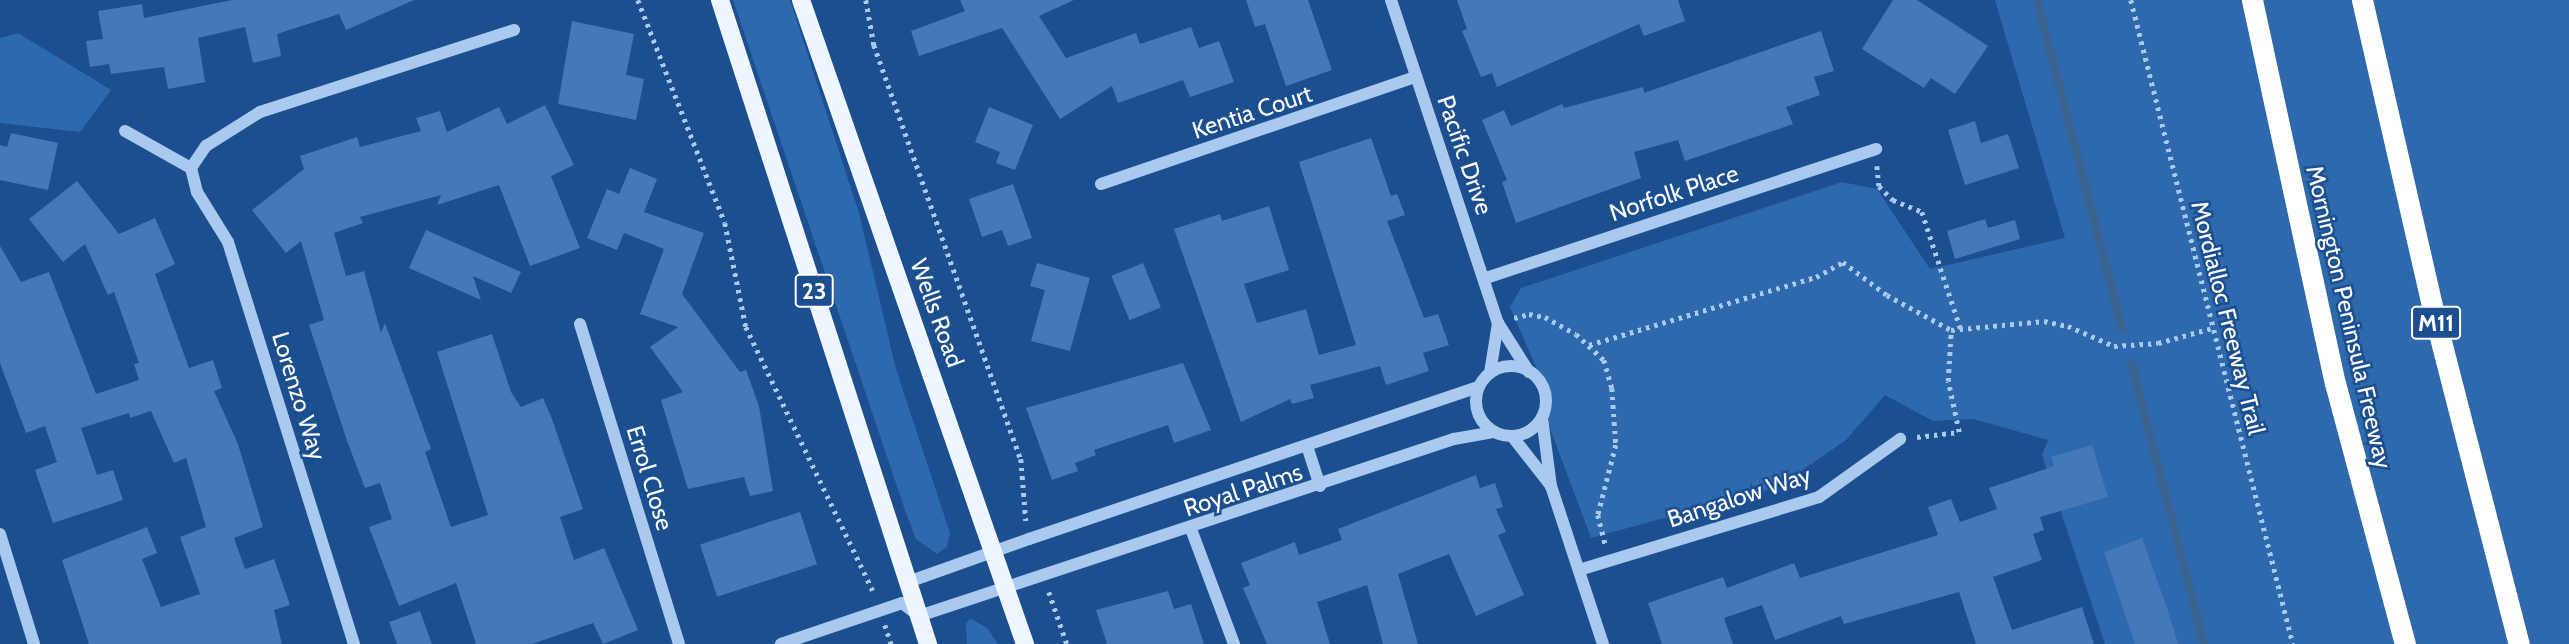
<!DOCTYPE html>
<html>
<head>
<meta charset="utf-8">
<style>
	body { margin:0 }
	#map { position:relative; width:2569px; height:644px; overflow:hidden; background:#1b4f8f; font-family:Cabin,sans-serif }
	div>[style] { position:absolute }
	.green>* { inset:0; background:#2e69ad }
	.stream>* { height:8px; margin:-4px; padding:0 4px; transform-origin:4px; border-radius:4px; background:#3c6290 }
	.building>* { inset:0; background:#4478b7; transform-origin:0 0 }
	.path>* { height:4.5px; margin-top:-2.25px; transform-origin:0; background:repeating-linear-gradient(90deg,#a9c9ee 0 3.5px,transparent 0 8.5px) }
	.minor>* { height:12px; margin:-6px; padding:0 6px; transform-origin:6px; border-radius:6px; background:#a9c9ee }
	.minor>.ring { margin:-6px; padding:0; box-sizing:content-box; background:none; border:12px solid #a9c9ee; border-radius:50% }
	.major>* { height:18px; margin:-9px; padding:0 9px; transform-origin:9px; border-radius:9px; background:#f0f6ff }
	.highway>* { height:21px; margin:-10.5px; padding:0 10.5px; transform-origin:10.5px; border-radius:10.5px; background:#fff }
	span { translate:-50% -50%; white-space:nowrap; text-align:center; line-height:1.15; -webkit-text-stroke:5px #1b4f8f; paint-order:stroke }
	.shield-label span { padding:2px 5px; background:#1b4f8f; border:2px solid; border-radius:5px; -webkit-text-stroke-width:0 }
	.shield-label { font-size:23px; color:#fff; font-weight:700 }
	.street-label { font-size:24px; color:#fff }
</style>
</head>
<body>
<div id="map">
	<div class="green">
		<div style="clip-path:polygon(733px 0,790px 0,859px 213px,896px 369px,950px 533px,947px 547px,937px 554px,916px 539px,905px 510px)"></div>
		<div style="clip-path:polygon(1995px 0,2569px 0,2569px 644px,2105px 644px,2042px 455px,2048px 440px,1973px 419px,1933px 421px,1885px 395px,1846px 440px,1778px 487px,1591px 538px,1549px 426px,1547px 392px,1510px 307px,1521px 288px,1842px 182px,1877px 189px,1930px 269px,2065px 238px)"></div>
		<div style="clip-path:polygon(18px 33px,111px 90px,80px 132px,0 123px,0 38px)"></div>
		<div style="clip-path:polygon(970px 618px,987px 628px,998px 644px,967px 644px,966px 624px)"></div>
	</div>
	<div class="stream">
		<div style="left:2037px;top:0;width:340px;rotate:75.5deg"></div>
		<div style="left:2131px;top:362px;width:291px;rotate:75.5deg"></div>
	</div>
	<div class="building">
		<div style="clip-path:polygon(232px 0,414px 0,346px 30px,339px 14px,277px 34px,281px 56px,253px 63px,245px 27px,198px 38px,205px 82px,168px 89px,164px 67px,111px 74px,109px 64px,90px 67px,86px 41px,103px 39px,98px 11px,142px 4px,144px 18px)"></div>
		<div style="clip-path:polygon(960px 0,1074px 0,1039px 16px,1066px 58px,1136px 33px,1140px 44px,1191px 27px,1199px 48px,1219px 41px,1234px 82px,1190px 97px,1183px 80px,1118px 103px,1112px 86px,1060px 119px,1002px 28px,919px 56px,911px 31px,965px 11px)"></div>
		<div style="clip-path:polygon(1246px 0,1308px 0,1332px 70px,1286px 86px,1265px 24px,1255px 27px)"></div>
		<div style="clip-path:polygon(1457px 0,1678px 0,1685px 21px,1644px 36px,1639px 24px,1497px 87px,1492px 73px,1481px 77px,1462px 31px,1467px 29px)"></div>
		<div style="clip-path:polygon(1893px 0,1917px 0,1988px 46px,1955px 94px,1931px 78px,1924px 88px,1862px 49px)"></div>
		<div style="clip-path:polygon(572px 21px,634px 34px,626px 75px,644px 79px,636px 120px,558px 104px)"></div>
		<div style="clip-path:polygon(1821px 31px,1834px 71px,1814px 77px,1820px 95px,1786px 107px,1793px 124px,1685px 161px,1678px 140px,1634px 152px,1641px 178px,1516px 223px,1502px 182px,1507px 180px,1482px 120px,1504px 110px,1511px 126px,1562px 104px,1564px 108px,1643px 87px,1644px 93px)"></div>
		<div style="clip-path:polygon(545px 105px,574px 165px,551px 176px,580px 248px,530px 266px,499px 185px,437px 205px,441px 195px,360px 217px,363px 223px,334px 233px,346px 276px,364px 271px,381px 333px,385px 323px,431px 449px,425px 452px,451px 527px,488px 515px,437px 352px,492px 334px,511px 392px,521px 407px,543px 398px,552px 419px,583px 509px,560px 517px,574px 560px,604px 548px,638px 630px,603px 644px,593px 623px,532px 644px,476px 644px,456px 583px,399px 606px,369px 527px,392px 519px,380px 483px,365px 488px,347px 441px,309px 325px,324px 320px,301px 241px,286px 253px,252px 210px,304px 169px,300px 156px,357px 137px,360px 147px,421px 131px,416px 118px,440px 111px,447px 132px,499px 107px,507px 124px)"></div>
		<div style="clip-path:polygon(989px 107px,1033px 125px,1015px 170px,996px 163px,1000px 152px,975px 142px)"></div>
		<div style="clip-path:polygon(1975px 121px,1981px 143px,2008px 134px,2019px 168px,1965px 185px,1948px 130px)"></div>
		<div style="clip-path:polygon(11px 133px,58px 143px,48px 190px,0 180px,0 145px,7px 147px)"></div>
		<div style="clip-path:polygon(1371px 138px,1391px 196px,1397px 194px,1405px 215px,1387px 221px,1424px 318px,1438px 314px,1449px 345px,1423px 353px,1429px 371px,1386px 385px,1380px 366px,1310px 385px,1314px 398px,1292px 404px,1290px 399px,1241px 422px,1174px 229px,1220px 214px,1222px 221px,1269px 206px,1289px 270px,1244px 284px,1257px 323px,1306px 309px,1319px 355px,1356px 345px,1299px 162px)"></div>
		<div style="clip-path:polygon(630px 168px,657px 179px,644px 212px,704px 233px,682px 294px,740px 372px,746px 370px,759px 406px,773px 491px,750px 496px,744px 477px,688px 489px,661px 400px,683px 392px,650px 347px,678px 327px,640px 314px,664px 249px,624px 233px,617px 250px,587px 238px,607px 189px,619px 194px)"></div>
		<div style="clip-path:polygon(77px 181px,119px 234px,155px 218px,175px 264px,155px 274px,189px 368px,213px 360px,222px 388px,214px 391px,238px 444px,263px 527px,234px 538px,245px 569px,274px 559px,290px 605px,274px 610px,282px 644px,89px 644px,62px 560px,147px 527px,157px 553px,142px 559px,161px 607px,200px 594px,180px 537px,206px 527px,186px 458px,174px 463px,151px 411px,130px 418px,129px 413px,81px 428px,97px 475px,113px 470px,123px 500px,53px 523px,35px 470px,57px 462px,45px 426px,26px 433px,0 363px,0 246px,21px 282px,49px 272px,96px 394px,139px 380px,134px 364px,139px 363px,114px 292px,108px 295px,85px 244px,63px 262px,29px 219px)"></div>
		<div style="clip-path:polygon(1013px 184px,1032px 238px,1008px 246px,1002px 230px,982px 237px,969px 199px)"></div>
		<div style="clip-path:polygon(1985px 219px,1988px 228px,2015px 220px,2020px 239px,1955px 259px,1947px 231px)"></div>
		<div style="clip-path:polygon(426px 230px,521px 272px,511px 293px,473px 276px,481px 300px,409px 268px)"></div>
		<div style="clip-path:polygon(1037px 263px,1090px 278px,1070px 351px,1031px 341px,1045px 290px,1030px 286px)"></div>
		<div style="left:1143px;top:263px;width:48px;height:34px;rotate:68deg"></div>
		<div style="clip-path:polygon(1183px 363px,1211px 430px,1174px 443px,1168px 425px,1094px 450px,1096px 455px,1075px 463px,1078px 471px,1052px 480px,1026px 408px)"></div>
		<div style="clip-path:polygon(2092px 445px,2108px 497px,2040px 517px,2044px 530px,2033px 534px,2042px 560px,1993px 577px,2012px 630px,2082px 607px,2094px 644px,1976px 644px,1959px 592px,1844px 624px,1841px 616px,1775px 640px,1762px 605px,1724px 618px,1733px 644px,1662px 644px,1648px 603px,1723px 577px,1727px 588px,1794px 563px,1800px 578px,1938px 535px,1928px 507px,1951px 499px,1960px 522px,1997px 509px,1989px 488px,2054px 466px,2051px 457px)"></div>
		<div style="clip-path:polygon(1476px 475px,1480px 488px,1495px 483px,1503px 507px,1496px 509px,1506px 532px,1498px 535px,1524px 595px,1476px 616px,1449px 554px,1398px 574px,1418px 644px,1383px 644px,1367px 585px,1317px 602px,1330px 644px,1267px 644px,1243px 588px,1250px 585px,1241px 563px,1295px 542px,1299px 555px,1342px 540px,1338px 529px)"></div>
		<div style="left:800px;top:512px;width:55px;height:105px;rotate:72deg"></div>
		<div style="clip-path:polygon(2142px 538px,2168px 611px,2178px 644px,2135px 644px,2104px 552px)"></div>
		<div style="clip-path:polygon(1168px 591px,1174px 609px,1191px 604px,1204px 644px,1107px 644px,1096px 610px)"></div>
		<div style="clip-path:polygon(420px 611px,432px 644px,397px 644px,389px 622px)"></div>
	</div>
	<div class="path">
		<div style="left:638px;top:0;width:239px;rotate:68.7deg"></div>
		<div style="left:725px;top:223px;width:106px;rotate:78.6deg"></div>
		<div style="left:746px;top:327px;width:295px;rotate:64.3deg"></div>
		<div style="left:866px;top:0;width:46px;rotate:79.9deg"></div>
		<div style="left:874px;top:45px;width:439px;rotate:70.5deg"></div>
		<div style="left:1021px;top:459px;width:62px;rotate:85.4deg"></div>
		<div style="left:2131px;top:0;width:664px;rotate:75.88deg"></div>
		<div style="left:1877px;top:166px;width:20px;rotate:84deg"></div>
		<div style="left:1879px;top:186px;width:20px;rotate:45deg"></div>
		<div style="left:1893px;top:200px;width:31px;rotate:22deg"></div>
		<div style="left:1922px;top:212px;width:124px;rotate:71.7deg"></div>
		<div style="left:1514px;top:318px;width:16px;rotate:-15deg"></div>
		<div style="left:1529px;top:314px;width:16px;rotate:11deg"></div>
		<div style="left:1545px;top:317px;width:35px;rotate:29deg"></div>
		<div style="left:1576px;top:334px;width:38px;rotate:43deg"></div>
		<div style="left:1604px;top:360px;width:29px;rotate:74deg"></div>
		<div style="left:1612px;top:388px;width:57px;rotate:86deg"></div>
		<div style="left:1616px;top:445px;width:72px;rotate:104.4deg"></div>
		<div style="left:1598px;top:515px;width:32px;rotate:76deg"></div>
		<div style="left:1589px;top:345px;width:237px;rotate:-16.7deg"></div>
		<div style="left:1816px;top:277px;width:31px;rotate:-29deg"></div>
		<div style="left:1843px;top:262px;width:55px;rotate:36.9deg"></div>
		<div style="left:1887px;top:295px;width:73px;rotate:28.7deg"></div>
		<div style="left:1951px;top:330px;width:93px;rotate:-5.5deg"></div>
		<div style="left:2044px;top:321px;width:25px;rotate:12deg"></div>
		<div style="left:2068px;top:326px;width:50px;rotate:23.5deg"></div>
		<div style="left:2114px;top:346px;width:44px;rotate:-3.9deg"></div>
		<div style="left:2158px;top:343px;width:57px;rotate:-15.3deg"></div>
		<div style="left:1917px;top:437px;width:42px;rotate:-6.8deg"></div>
		<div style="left:1959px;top:432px;width:52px;rotate:-102.2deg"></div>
		<div style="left:1948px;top:381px;width:51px;rotate:-86.6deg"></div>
		<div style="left:1049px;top:592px;width:55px;rotate:70.9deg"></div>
		<div style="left:885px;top:625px;width:20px;rotate:72deg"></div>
	</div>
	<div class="minor">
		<div style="left:1391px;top:0;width:340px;rotate:71.7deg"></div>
		<div style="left:1498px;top:323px;width:58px;rotate:57.7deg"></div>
		<div style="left:125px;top:131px;width:76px;rotate:29.3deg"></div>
		<div style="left:191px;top:168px;width:25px;rotate:76deg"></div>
		<div style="left:197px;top:192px;width:59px;rotate:58.2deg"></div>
		<div style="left:228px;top:242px;width:421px;rotate:72.6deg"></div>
		<div style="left:191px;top:168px;width:27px;rotate:-56deg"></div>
		<div style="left:206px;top:146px;width:64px;rotate:-32.2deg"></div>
		<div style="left:260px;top:112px;width:267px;rotate:-17.9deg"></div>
		<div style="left:1101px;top:184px;width:333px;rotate:-18.8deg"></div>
		<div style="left:1486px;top:278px;width:411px;rotate:-18.3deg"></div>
		<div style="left:580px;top:324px;width:335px;rotate:72.8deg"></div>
		<div class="ring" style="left:1476px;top:366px;width:58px;height:58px"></div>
		<div style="left:1490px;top:373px;width:51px;rotate:-80.9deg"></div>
		<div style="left:1542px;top:418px;width:69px;rotate:82.5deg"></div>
		<div style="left:1551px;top:486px;width:166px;rotate:71.8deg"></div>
		<div style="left:1512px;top:436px;width:63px;rotate:52deg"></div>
		<div style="left:1307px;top:446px;width:42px;rotate:72deg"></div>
		<div style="left:1191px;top:529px;width:123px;rotate:69.5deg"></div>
		<div style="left:0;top:534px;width:115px;rotate:72.8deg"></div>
		<div style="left:1579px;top:570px;width:251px;rotate:-16.9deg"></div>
		<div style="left:1819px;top:497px;width:100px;rotate:-35.6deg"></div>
		<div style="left:907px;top:587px;width:5px;rotate:-79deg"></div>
		<div style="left:908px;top:582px;width:128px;rotate:-19.6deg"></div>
		<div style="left:1029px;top:539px;width:475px;rotate:-18.7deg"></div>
		<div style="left:902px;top:603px;width:21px;rotate:37deg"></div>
		<div style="left:919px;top:616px;width:564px;rotate:-18.31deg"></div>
		<div style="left:1454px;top:439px;width:41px;rotate:-9.9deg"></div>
		<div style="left:781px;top:644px;width:128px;rotate:-18.7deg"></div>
	</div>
	<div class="major">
		<div style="left:720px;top:0;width:677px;rotate:72.1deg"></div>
		<div style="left:801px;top:0;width:682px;rotate:70.82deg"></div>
	</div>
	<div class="highway">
		<div style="left:2252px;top:0;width:392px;rotate:77.8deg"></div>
		<div style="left:2335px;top:383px;width:270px;rotate:75deg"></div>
		<div style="left:2362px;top:0;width:318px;rotate:77.1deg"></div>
		<div style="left:2433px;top:310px;width:345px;rotate:75.6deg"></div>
	</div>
	<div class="shield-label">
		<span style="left:814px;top:291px">23</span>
		<span style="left:2436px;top:323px">M11</span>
	</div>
	<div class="street-label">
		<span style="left:1252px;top:112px;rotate:-18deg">Kentia Court</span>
		<span style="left:1465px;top:155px;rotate:71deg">Pacific Drive</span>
		<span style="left:1674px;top:193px;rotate:-18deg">Norfolk Place</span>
		<span style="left:937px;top:313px;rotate:70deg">Wells Road</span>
		<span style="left:2349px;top:317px;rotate:77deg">Mornington Peninsula Freeway</span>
		<span style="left:2228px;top:318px;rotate:76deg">Mordialloc Freeway Trail</span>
		<span style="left:299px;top:396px;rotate:73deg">Lorenzo Way</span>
		<span style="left:650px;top:478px;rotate:73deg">Errol Close</span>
		<span style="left:1243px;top:490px;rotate:-18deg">Royal Palms</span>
		<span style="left:1739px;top:497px;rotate:-18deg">Bangalow Way</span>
	</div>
</div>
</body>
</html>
